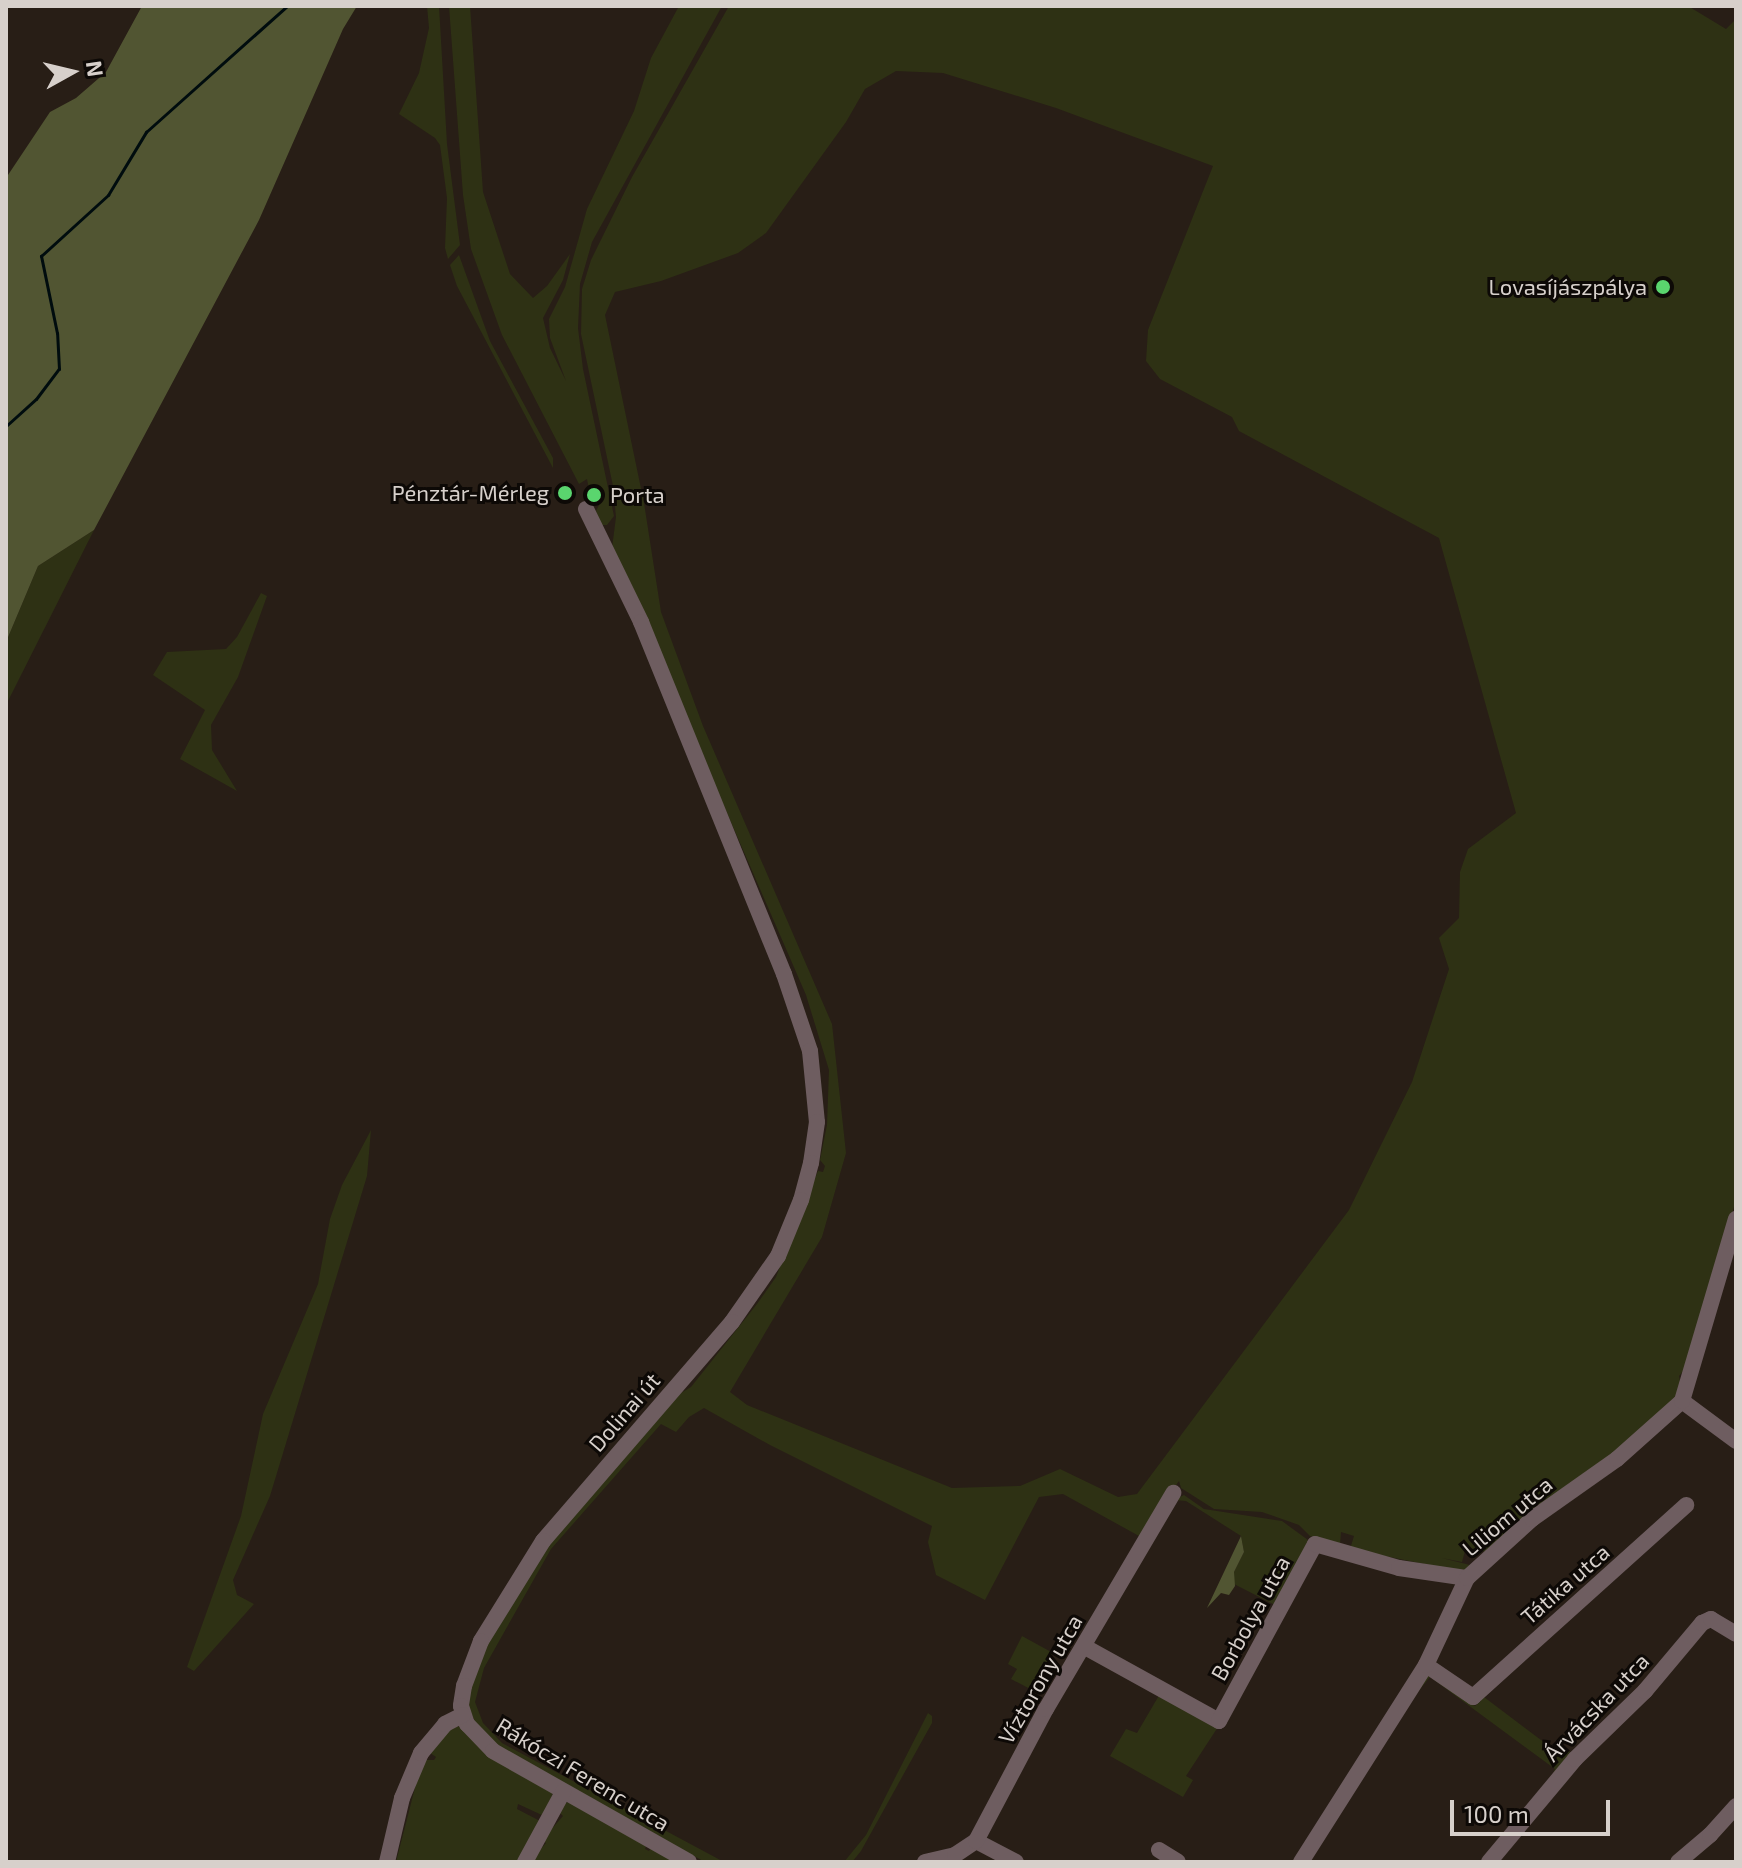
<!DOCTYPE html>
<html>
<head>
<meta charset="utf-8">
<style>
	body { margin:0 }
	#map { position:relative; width:1742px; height:1868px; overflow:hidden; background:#281e16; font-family:"Exo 2",sans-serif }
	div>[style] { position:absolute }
	.green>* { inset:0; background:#2e3114 }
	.forest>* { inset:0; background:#515532 }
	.stream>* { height:3px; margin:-1.5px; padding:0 1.5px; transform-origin:1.5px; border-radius:1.5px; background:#000c0e }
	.minor>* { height:16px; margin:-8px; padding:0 8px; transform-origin:8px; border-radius:8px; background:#6e5d60 }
	.dots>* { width:22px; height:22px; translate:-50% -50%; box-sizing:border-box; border:4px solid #0d0906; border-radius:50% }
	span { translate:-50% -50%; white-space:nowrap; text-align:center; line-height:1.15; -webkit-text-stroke:6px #0d0906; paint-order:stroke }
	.poi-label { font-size:22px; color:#d7d0cb }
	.right { translate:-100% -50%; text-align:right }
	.left { translate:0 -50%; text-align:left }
	.street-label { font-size:22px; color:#d7d0cb }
	.frame { position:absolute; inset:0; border:8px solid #d7d0cb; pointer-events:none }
	.north { position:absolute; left:32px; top:32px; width:80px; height:80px; -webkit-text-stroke:6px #0d0906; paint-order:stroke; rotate:82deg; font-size:22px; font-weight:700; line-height:32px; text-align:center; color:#d7d0cb }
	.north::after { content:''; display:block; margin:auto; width:28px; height:36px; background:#d7d0cb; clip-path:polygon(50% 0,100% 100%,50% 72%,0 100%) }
	.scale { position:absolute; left:1450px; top:1800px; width:160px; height:36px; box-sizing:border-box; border:4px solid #d7d0cb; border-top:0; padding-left:10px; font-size:24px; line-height:28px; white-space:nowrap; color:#d7d0cb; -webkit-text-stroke:6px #0d0906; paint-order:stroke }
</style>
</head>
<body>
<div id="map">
	<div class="green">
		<div style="clip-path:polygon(427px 6px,439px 6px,447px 144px,460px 245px,448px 259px,445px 248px,447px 198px,440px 145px,435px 138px,399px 114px,419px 73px,429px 28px)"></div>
		<div style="clip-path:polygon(449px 6px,470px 6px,483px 192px,510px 274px,533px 298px,547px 286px,570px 254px,563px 280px,543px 318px,550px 348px,566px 381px,550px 338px,549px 319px,565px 287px,587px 209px,634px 111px,651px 58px,679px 6px,722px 6px,592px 242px,580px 284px,578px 328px,583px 369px,614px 516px,607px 525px,601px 525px,596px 511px,602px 499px,598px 488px,589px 489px,587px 479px,579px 484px,502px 335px,471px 249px,463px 195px)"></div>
		<div style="clip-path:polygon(evenodd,729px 6px,1688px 6px,1726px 29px,1736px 19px,1736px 1200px,1689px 1364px,1679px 1376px,1682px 1392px,1649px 1426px,1486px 1552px,1466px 1547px,1462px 1562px,1442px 1558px,1474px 1566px,1469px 1573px,1350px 1549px,1354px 1536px,1341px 1532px,1340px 1545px,1310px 1536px,1299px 1525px,1262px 1512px,1214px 1509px,1181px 1488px,1179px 1481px,1139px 1536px,1063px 1494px,1039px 1497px,985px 1600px,936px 1575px,928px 1542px,932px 1526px,770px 1445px,704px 1408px,689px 1417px,676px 1432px,661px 1424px,551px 1549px,484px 1668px,475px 1702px,483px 1723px,502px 1743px,724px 1862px,705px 1862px,497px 1749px,477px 1728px,467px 1702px,482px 1649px,543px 1546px,681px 1393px,691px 1387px,757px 1304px,776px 1277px,818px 1171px,823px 1172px,825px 1166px,820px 1160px,827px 1125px,829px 1070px,806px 995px,612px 548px,616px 517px,613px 486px,581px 334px,582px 289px,591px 260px,632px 177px,729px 6px,896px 71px,943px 73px,1056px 108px,1213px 166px,1148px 330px,1146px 361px,1160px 379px,1232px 417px,1239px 431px,1439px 538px,1516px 813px,1468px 849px,1460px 872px,1459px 918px,1439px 938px,1449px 969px,1412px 1082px,1349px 1210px,1137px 1494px,1118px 1497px,1060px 1469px,1020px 1486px,952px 1488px,747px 1405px,730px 1392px,822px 1237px,846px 1153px,832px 1024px,703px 726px,661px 612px,644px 503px,605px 315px,615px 292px,661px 281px,738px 253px,766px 233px,846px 122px,865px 89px,896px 71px)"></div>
		<div style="clip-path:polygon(459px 255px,490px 341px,553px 458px,553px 468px,457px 286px,450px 265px)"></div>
		<div style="clip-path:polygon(94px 530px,6px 705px,6px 642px,38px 566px)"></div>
		<div style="clip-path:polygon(261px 593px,267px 596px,238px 677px,211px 725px,212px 750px,237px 791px,180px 759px,205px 710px,153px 675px,167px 652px,226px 649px,237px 637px)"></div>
		<div style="clip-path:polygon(371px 1130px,367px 1176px,270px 1496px,233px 1580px,237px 1595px,254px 1604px,194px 1671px,187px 1667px,241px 1516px,263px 1414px,318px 1284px,330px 1219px,342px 1185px)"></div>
		<div style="clip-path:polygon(1184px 1495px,1204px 1509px,1282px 1521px,1308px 1540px,1279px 1607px,1234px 1584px,1234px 1572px,1244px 1552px,1241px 1536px,1186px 1501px,1174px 1500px)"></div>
		<div style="clip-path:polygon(1022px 1636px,1053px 1653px,1032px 1690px,1011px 1679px,1017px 1669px,1008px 1664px)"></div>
		<div style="clip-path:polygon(1427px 1675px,1475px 1706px,1481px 1701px,1480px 1695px,1484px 1697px,1561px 1755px,1567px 1750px,1573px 1754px,1551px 1779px,1555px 1769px,1430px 1677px,1412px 1699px)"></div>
		<div style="clip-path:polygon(1161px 1692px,1218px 1727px,1186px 1776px,1193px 1780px,1183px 1797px,1110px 1756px,1126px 1729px,1137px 1733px)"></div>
		<div style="clip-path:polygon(928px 1713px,932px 1716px,932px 1723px,861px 1851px,852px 1862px,844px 1862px,866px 1835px)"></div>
		<div style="clip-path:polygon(458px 1726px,553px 1793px,544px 1816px,518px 1804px,517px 1809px,542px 1822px,520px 1862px,396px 1862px,418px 1776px,426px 1760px,434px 1760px,436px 1757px,430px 1753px,442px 1734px)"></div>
		<div style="clip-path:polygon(570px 1802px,647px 1843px,645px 1849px,649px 1851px,652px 1846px,681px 1862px,536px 1862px,532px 1859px,546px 1843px,542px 1840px,563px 1816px,560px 1813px,564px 1803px)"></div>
	</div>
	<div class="forest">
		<div style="clip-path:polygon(142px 6px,357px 6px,343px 29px,259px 220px,94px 530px,38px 566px,6px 642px,6px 178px,50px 112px,76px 98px,106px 72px)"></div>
		<div style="clip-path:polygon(1241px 1536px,1244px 1552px,1234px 1572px,1235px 1586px,1229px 1595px,1221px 1593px,1207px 1608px)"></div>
	</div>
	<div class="stream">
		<div style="left:6px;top:426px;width:40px;rotate:-42deg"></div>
		<div style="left:36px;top:399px;width:38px;rotate:-53deg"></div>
		<div style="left:59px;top:369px;width:36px;rotate:-93deg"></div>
		<div style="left:57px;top:333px;width:79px;rotate:-101.7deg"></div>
		<div style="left:41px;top:256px;width:91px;rotate:-42.3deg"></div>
		<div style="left:108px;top:195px;width:74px;rotate:-58.9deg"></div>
		<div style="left:146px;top:132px;width:189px;rotate:-41.8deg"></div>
	</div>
	<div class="minor">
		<div style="left:586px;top:509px;width:126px;rotate:64deg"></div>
		<div style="left:641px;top:622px;width:380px;rotate:67.9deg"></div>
		<div style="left:784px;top:974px;width:81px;rotate:71.3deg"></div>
		<div style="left:810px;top:1051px;width:71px;rotate:84.4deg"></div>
		<div style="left:817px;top:1122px;width:41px;rotate:98.3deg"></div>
		<div style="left:811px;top:1163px;width:38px;rotate:105deg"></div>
		<div style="left:801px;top:1200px;width:61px;rotate:112.3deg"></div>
		<div style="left:778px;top:1256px;width:80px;rotate:124.9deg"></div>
		<div style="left:732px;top:1322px;width:289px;rotate:130.8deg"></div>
		<div style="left:543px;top:1541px;width:118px;rotate:121.8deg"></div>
		<div style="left:481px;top:1641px;width:48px;rotate:110.7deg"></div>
		<div style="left:464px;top:1686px;width:20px;rotate:99deg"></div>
		<div style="left:461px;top:1706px;width:19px;rotate:72deg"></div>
		<div style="left:467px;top:1724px;width:37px;rotate:46deg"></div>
		<div style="left:493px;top:1751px;width:225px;rotate:29.5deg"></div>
		<div style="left:1682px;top:1401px;width:67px;rotate:36.5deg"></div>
		<div style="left:1085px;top:1647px;width:153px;rotate:28.9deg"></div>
		<div style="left:1219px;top:1721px;width:201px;rotate:-61.5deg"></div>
		<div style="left:1315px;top:1544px;width:87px;rotate:15.9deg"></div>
		<div style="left:1399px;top:1568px;width:69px;rotate:8.4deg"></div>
		<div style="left:1426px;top:1665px;width:57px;rotate:34.2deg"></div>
		<div style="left:1473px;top:1697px;width:287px;rotate:-42deg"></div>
		<div style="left:976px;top:1841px;width:45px;rotate:27.7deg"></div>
		<div style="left:1159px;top:1850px;width:22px;rotate:32deg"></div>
		<div style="left:387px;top:1862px;width:66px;rotate:-76.8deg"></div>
		<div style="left:402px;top:1798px;width:49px;rotate:-67.1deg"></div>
		<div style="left:421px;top:1753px;width:38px;rotate:-50deg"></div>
		<div style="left:445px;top:1724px;width:20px;rotate:-27deg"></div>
		<div style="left:525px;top:1862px;width:80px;rotate:-61.5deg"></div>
		<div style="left:925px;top:1862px;width:31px;rotate:-13deg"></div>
		<div style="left:955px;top:1855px;width:25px;rotate:-34deg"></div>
		<div style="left:976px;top:1841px;width:149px;rotate:-62.1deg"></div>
		<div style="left:1046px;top:1709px;width:251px;rotate:-59.5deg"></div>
		<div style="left:1301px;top:1862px;width:233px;rotate:-57.6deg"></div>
		<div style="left:1426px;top:1665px;width:96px;rotate:-64.8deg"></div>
		<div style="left:1467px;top:1578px;width:88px;rotate:-42.2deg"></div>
		<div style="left:1532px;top:1519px;width:104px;rotate:-35.2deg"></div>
		<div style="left:1617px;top:1459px;width:87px;rotate:-41.7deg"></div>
		<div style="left:1682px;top:1401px;width:190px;rotate:-73.5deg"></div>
		<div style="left:1489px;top:1862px;width:134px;rotate:-50.1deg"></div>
		<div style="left:1575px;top:1759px;width:98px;rotate:-44.2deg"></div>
		<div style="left:1645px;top:1691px;width:89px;rotate:-50deg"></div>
		<div style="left:1702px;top:1623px;width:10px;rotate:-24deg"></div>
		<div style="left:1711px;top:1619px;width:29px;rotate:31deg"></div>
		<div style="left:1678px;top:1862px;width:42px;rotate:-40.2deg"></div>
		<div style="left:1710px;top:1835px;width:39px;rotate:-48deg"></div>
	</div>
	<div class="dots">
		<div style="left:1663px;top:287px;background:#5ad56e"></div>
		<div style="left:565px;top:493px;background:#5ad56e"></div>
		<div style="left:594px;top:495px;background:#5ad56e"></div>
	</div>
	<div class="poi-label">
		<span class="right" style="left:1647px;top:287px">Lovasíjászpálya</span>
		<span class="right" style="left:549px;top:493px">Pénztár-Mérleg</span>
		<span class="left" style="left:610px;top:495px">Porta</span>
	</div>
	<div class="street-label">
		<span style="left:624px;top:1412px;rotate:-49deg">Dolinai út</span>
		<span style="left:1507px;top:1516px;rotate:-40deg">Liliom utca</span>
		<span style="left:1565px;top:1584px;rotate:-41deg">Tátika utca</span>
		<span style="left:1250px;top:1618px;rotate:-61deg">Borbolya utca</span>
		<span style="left:1040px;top:1679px;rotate:-60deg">Víztorony utca</span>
		<span style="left:1596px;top:1707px;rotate:-46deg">Árvácska utca</span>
		<span style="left:583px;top:1774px;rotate:31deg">Rákóczi Ferenc utca</span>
	</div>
	<div class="frame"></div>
	<div class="north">N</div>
	<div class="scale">100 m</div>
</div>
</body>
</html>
